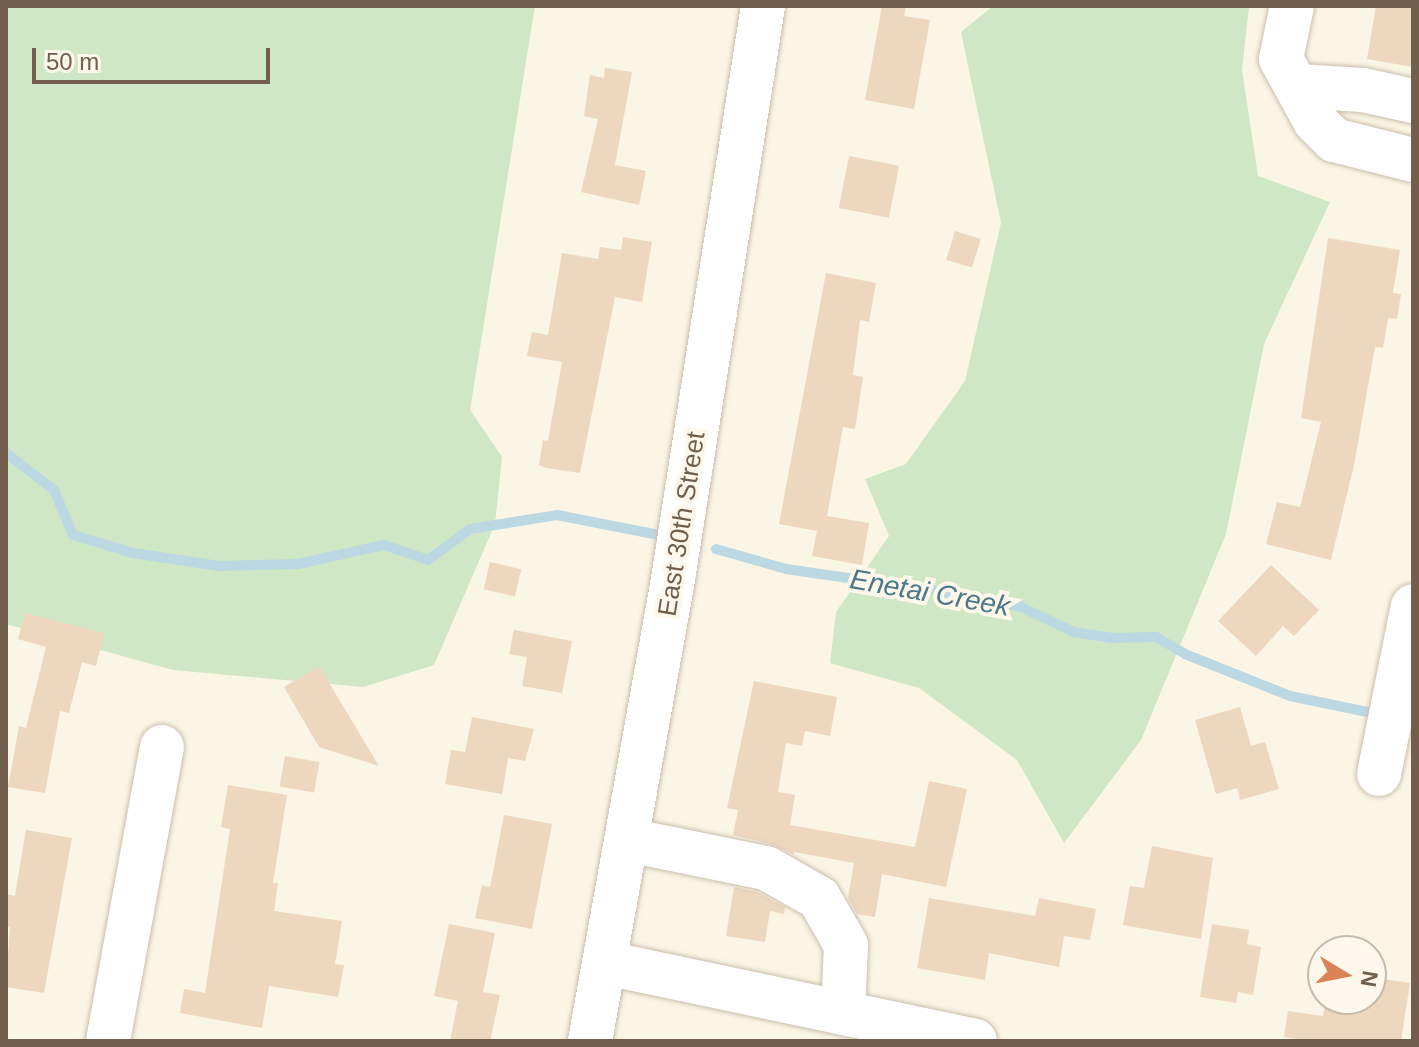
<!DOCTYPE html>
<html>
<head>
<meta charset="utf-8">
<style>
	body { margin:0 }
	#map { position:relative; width:1419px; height:1047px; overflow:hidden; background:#faf5e5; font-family:Helvetica,sans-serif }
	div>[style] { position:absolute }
	.green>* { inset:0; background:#cfe7c5 }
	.stream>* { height:10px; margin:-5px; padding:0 5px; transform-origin:5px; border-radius:5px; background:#bcd8e2 }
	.building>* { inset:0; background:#edd7bf; transform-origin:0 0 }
	.roads { filter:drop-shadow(0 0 2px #cbbdad) drop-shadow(0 0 2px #cbbdad) }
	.minor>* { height:44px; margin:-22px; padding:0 22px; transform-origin:22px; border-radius:22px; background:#fff }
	span { translate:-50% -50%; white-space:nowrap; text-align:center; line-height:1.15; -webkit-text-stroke:8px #fdf8eb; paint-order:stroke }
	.street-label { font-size:26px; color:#715e4d }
	.water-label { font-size:28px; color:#4c7889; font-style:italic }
	.frame { position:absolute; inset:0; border:8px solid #715e4d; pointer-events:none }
	.north { position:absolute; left:1307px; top:935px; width:80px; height:80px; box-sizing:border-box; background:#fdf8eb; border:2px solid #c5baac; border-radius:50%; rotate:100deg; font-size:22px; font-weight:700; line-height:32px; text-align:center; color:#715e4d }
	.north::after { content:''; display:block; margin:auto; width:28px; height:36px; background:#da8355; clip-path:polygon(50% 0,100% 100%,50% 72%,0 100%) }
	.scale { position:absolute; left:32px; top:48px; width:238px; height:36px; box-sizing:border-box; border:4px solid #715e4d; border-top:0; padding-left:10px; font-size:24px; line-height:28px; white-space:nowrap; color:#715e4d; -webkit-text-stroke:6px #fdf8eb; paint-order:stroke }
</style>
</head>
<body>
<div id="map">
	<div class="green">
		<div style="clip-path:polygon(6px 6px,535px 6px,470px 410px,502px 457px,495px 524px,434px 665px,363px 687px,173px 670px,6px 624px)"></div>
		<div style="clip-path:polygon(993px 6px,1249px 6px,1242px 70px,1258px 176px,1330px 202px,1264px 344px,1226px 534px,1141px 740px,1064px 843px,1017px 760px,919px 688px,830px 663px,836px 612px,889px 536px,865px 479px,906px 464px,965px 381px,1001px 223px,961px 32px)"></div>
	</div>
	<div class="stream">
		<div style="left:6px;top:453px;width:61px;rotate:37.6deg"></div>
		<div style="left:54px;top:490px;width:49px;rotate:67.1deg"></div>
		<div style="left:73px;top:535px;width:63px;rotate:16.7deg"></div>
		<div style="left:133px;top:553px;width:87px;rotate:8.6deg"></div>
		<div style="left:219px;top:566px;width:79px;rotate:-1.5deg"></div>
		<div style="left:298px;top:564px;width:88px;rotate:-12.5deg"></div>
		<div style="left:384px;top:545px;width:46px;rotate:18.8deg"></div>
		<div style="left:428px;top:560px;width:52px;rotate:-36.4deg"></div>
		<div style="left:470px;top:529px;width:88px;rotate:-9.1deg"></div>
		<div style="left:557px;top:515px;width:104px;rotate:11.1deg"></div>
		<div style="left:716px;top:549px;width:73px;rotate:15.9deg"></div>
		<div style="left:786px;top:569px;width:182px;rotate:8.2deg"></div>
		<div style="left:966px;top:595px;width:56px;rotate:12.3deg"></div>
		<div style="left:1021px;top:607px;width:59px;rotate:25.3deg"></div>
		<div style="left:1074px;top:632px;width:37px;rotate:9deg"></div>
		<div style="left:1111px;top:638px;width:45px;rotate:-1.3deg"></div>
		<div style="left:1156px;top:637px;width:34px;rotate:30deg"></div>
		<div style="left:1185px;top:654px;width:113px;rotate:21.8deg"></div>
		<div style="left:1290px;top:696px;width:79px;rotate:11.7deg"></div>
	</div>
	<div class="building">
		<div style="clip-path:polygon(882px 6px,906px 6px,904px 16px,930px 20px,914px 109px,865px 100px)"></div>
		<div style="clip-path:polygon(1376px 6px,1413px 6px,1413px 67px,1367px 59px)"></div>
		<div style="clip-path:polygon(605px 68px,632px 72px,615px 165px,646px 171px,639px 205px,581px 192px,598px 119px,584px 116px,590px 75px,604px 78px)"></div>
		<div style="left:849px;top:156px;width:51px;height:53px;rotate:11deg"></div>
		<div style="left:955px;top:231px;width:27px;height:30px;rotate:17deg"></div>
		<div style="clip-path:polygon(623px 237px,652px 242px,642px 302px,615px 297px,580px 473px,546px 468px,539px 465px,543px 440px,548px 441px,562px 362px,527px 356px,532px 332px,548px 335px,562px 253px,598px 259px,600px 247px,621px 250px)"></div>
		<div style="clip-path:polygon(1328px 238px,1400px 250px,1393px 293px,1401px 294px,1397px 319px,1388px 318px,1383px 348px,1375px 347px,1354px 465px,1331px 560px,1266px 544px,1277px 502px,1300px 507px,1321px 422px,1301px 418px)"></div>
		<div style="clip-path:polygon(826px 273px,876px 283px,869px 322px,860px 320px,853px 375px,863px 377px,855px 429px,843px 427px,827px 516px,869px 523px,862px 565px,812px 556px,817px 531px,779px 524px)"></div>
		<div style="left:490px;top:562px;width:32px;height:28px;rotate:13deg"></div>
		<div style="clip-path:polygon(1271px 565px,1319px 610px,1294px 636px,1283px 626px,1256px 656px,1218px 621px)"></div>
		<div style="clip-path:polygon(25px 613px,104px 633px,96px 666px,82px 662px,69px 713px,60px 711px,45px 793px,8px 787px,19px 726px,26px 728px,46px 647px,18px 639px)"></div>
		<div style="clip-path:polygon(514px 630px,572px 641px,562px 693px,522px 686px,527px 657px,509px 654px)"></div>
		<div style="clip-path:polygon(319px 666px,379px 766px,319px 747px,284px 687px)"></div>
		<div style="clip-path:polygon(754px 681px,837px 697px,830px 736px,805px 731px,802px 746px,786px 743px,778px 792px,795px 795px,790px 825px,915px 847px,929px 781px,967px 789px,946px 887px,882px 874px,875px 917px,857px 914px,848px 898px,854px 863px,794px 852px,794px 855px,771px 844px,733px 835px,738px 810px,727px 808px)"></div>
		<div style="clip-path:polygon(1240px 707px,1251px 746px,1265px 742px,1279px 789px,1240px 800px,1237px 788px,1216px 794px,1195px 720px)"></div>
		<div style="clip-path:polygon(472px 717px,534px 729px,525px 761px,508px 758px,502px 794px,445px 784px,451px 750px,465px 752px)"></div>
		<div style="left:285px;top:756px;width:35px;height:31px;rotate:10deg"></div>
		<div style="clip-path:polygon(228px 785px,287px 795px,273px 883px,278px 883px,274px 911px,342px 921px,335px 964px,344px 965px,338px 997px,269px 986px,262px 1028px,180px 1013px,184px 989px,205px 993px,230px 829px,221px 827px)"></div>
		<div style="clip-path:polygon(504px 815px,552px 824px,532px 929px,475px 918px,482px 885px,490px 887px)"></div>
		<div style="clip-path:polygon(26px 830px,72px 838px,44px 993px,6px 987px,10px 927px,6px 926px,6px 894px,15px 896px)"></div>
		<div style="clip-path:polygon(1152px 846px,1213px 858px,1201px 939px,1123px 925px,1130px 886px,1144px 888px)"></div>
		<div style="clip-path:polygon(734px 887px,757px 892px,785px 907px,784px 914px,770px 911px,765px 942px,726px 936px)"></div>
		<div style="clip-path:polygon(929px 898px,1035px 916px,1039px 898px,1096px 909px,1090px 940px,1064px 936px,1059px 967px,989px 953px,985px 980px,917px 968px)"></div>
		<div style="clip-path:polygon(449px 924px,495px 933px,483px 992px,500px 995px,490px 1041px,450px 1041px,458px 1001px,434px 996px)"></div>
		<div style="clip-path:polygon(1212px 924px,1249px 930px,1247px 944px,1261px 947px,1253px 995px,1238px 992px,1236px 1003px,1200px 997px)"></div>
		<div style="clip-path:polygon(1371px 977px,1410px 983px,1401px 1041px,1311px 1041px,1284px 1037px,1288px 1011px,1323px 1016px,1326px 999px,1371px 999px)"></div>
	</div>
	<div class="roads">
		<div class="minor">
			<div style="left:1292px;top:6px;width:54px;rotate:101.7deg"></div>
			<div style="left:1281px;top:59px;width:71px;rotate:61.3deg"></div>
			<div style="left:1315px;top:121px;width:27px;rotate:45deg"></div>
			<div style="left:1334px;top:140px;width:81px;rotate:14.2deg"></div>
			<div style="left:1298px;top:86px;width:65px;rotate:3.5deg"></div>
			<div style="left:1363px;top:90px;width:51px;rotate:12.4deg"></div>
			<div style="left:1379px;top:774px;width:171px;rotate:-78.6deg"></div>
			<div style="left:628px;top:840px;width:141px;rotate:11.5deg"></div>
			<div style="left:766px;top:868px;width:61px;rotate:29.5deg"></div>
			<div style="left:819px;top:898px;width:54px;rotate:60.1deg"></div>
			<div style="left:846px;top:945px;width:68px;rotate:92.5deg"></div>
			<div style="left:606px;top:963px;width:377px;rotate:11.9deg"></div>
			<div style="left:108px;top:1041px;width:299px;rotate:-79.6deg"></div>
			<div style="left:590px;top:1041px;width:469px;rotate:-79.8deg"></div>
			<div style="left:673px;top:579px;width:580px;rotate:-81.07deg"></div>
		</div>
	</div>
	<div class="street-label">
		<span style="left:682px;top:524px;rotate:-81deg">East 30th Street</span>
	</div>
	<div class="water-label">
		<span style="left:930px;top:593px;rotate:10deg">Enetai Creek</span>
	</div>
	<div class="frame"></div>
	<div class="north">N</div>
	<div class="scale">50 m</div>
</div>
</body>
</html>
